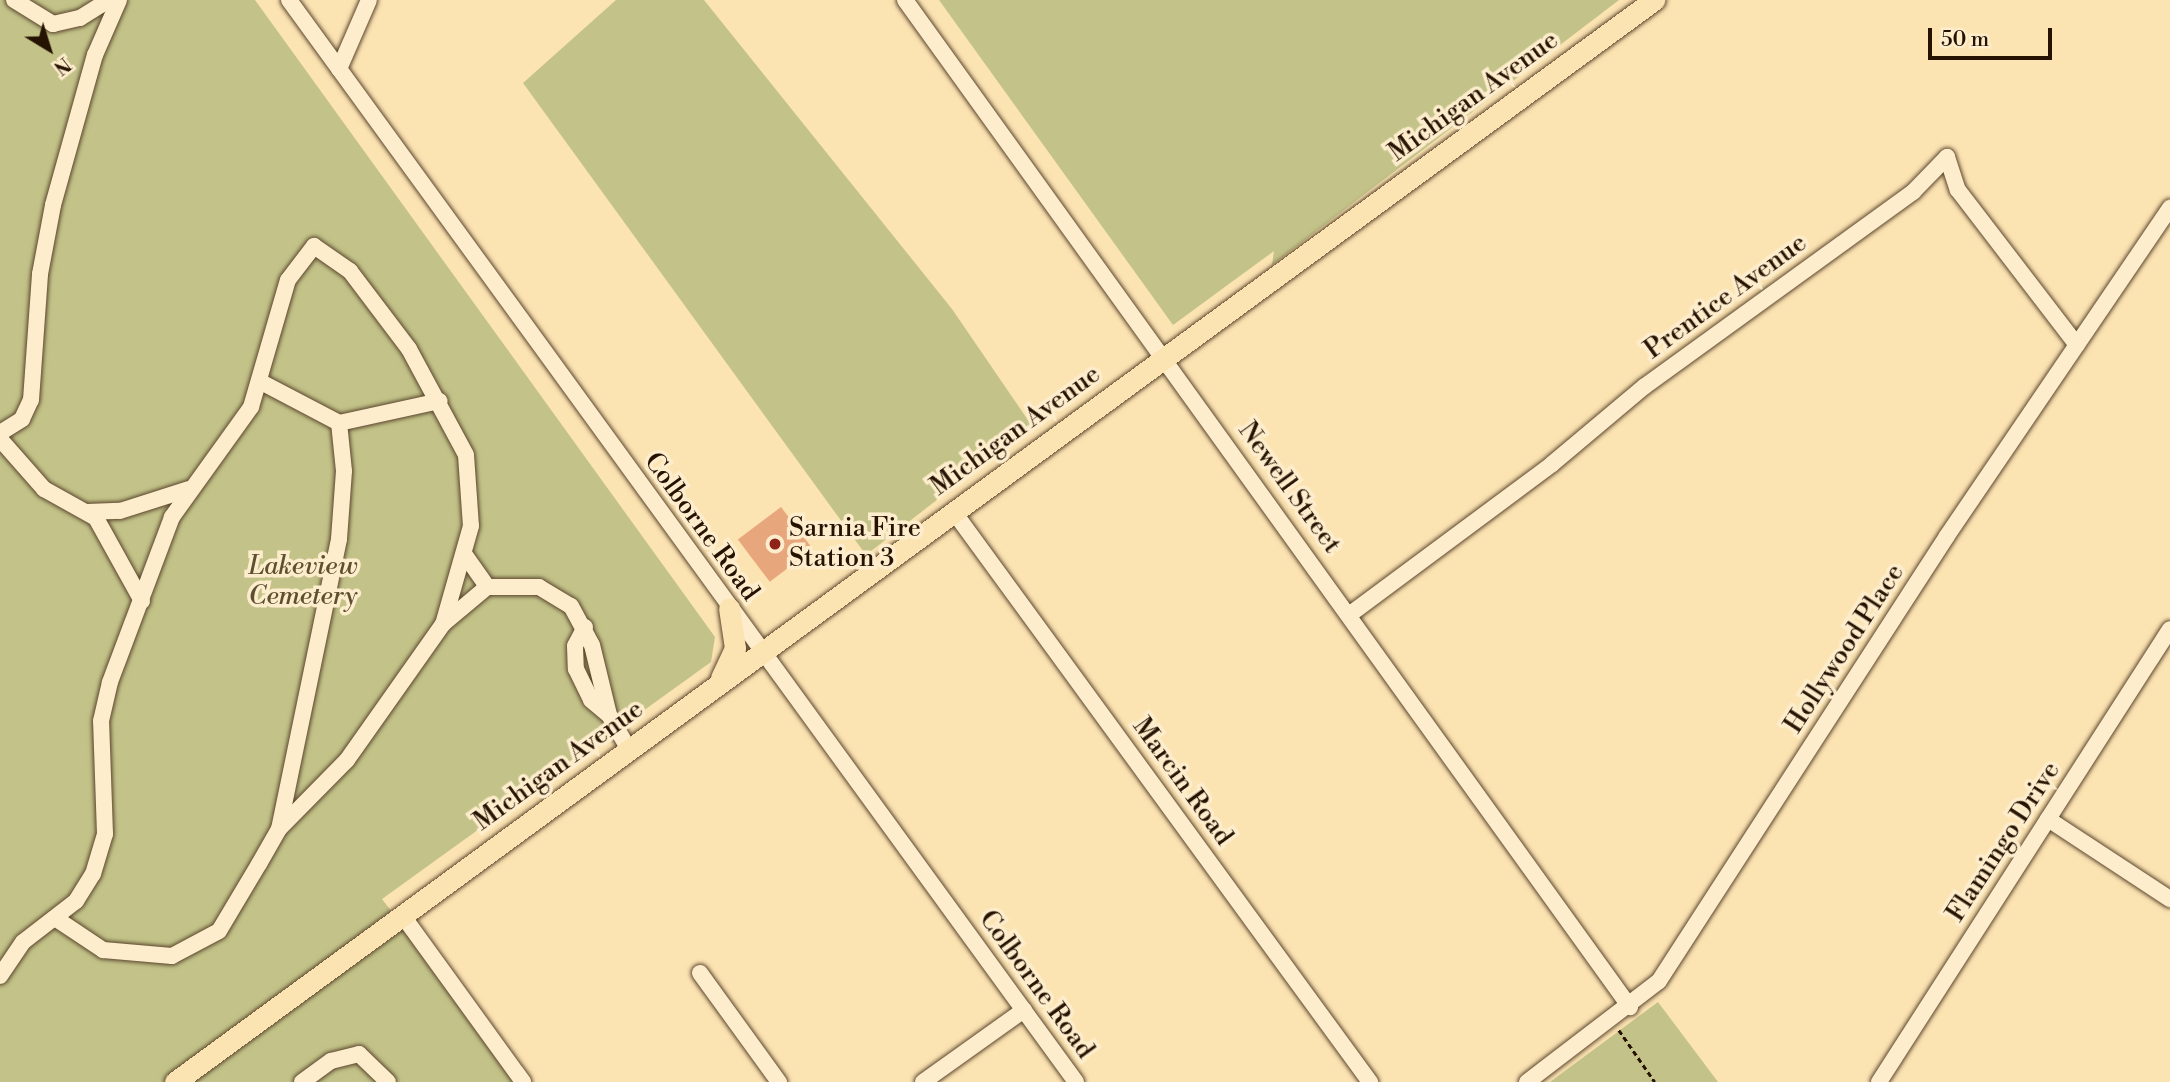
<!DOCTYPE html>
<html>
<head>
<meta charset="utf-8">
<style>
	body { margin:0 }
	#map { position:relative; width:2170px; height:1082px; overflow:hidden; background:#fce3b2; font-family:"Libre Bodoni",serif }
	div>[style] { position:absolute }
	.green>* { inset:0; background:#c3c389 }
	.building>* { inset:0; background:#e8a67d; transform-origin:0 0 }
	.path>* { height:2.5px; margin-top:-1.25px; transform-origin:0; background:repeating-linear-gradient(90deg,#251201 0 5px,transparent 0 8.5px) }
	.roads { filter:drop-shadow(0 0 2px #5b462d) drop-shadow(0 0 2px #5b462d) }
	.minor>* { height:16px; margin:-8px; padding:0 8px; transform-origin:8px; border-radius:8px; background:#fdedcd }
	.major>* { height:21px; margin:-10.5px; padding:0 10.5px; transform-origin:10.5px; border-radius:10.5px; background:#fce3b2 }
	.dots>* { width:19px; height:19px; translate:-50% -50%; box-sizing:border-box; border:4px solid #fdedcd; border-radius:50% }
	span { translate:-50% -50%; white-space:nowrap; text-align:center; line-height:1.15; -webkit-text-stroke:7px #fdedcd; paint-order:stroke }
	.street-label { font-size:26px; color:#251201 }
	.poi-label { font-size:26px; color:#251201 }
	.left { translate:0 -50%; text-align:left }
	.park-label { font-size:26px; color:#5c5031; font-style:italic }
	.north { position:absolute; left:14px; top:14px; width:70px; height:70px; -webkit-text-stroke:5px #fdedcd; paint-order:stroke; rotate:142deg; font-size:19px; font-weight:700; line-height:28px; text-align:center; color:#251201 }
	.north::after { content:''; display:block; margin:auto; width:24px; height:32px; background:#251201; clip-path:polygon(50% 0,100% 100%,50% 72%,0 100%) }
	.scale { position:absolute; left:1928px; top:28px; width:124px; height:32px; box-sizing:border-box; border:4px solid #251201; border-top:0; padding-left:9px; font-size:21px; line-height:24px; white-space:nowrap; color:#251201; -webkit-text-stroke:5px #fdedcd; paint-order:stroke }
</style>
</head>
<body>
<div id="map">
	<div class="green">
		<div style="clip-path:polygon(0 0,255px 0,715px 637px,711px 662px,382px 899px,521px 1082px,0 1082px)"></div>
		<div style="clip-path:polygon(616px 0,704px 0,952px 309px,1032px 426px,866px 555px,523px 83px)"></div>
		<div style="clip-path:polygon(939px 0,1619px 0,1272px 265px,1274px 251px,1173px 325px)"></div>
		<div style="clip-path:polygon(1658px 1002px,1718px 1082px,1550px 1082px)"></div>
	</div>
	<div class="building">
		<div style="left:781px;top:507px;width:53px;height:54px;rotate:53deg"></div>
	</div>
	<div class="path">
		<div style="left:1619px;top:1030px;width:63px;rotate:55.3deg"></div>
	</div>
	<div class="roads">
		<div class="minor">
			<div style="left:14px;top:0;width:46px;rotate:31.6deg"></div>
			<div style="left:53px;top:24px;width:28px;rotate:-13deg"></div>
			<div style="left:80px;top:18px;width:34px;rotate:-32deg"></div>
			<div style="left:289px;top:0;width:1338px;rotate:53.97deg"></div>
			<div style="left:905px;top:0;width:1241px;rotate:54.25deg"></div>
			<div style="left:339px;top:69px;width:75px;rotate:-66.5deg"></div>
			<div style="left:261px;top:382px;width:88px;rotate:27.7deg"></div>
			<div style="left:339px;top:423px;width:103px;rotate:-12.3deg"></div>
			<div style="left:0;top:433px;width:26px;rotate:-32deg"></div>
			<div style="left:22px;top:419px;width:21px;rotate:-65deg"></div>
			<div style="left:31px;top:400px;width:126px;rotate:-85.9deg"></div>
			<div style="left:40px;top:274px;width:70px;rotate:-79.3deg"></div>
			<div style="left:53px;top:205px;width:156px;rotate:-74.4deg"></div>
			<div style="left:95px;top:55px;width:60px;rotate:-66.4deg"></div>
			<div style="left:0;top:439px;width:67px;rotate:48.7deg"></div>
			<div style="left:44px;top:489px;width:60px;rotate:29.1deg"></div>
			<div style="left:96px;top:518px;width:95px;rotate:61deg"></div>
			<div style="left:87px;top:512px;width:33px;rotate:-2deg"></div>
			<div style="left:120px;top:511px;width:72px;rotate:-17.7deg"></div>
			<div style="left:954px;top:512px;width:706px;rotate:53.88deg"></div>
			<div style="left:465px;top:555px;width:39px;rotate:55deg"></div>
			<div style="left:1349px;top:615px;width:253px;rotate:-36.6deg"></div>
			<div style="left:1552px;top:464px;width:121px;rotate:-40deg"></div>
			<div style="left:1645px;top:386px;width:331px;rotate:-35.9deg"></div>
			<div style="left:1913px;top:192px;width:49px;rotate:-45.8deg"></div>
			<div style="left:1947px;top:157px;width:35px;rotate:72deg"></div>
			<div style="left:1958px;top:190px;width:195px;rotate:52.5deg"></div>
			<div style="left:585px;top:627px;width:21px;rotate:118deg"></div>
			<div style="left:575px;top:646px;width:23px;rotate:88deg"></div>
			<div style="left:576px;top:669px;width:34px;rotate:64deg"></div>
			<div style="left:591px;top:700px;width:23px;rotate:40deg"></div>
			<div style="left:2048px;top:819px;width:146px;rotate:33.3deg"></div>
			<div style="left:279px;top:829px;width:97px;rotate:-45.4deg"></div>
			<div style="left:347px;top:760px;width:166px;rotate:-54.8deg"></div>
			<div style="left:443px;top:624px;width:57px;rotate:-40.1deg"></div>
			<div style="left:487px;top:587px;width:52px"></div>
			<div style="left:539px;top:587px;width:37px;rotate:31deg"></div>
			<div style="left:571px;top:606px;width:44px;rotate:61.7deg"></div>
			<div style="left:592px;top:645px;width:72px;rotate:76.3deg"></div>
			<div style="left:609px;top:715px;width:39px;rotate:60deg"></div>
			<div style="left:403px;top:916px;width:205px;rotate:54.1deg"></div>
			<div style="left:55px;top:918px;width:58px;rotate:33.7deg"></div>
			<div style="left:103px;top:950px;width:69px;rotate:5deg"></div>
			<div style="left:172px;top:956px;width:53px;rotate:-28deg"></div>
			<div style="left:219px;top:931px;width:78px;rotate:-59.2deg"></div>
			<div style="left:259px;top:864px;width:40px;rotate:-60.3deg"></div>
			<div style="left:279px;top:829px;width:296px;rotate:-78.3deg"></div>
			<div style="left:339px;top:539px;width:68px;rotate:-85.8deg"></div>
			<div style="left:344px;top:471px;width:48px;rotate:-95.9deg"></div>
			<div style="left:700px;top:973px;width:135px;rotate:54.1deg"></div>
			<div style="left:0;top:976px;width:41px;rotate:-55.9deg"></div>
			<div style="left:23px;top:942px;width:67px;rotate:-37.7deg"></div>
			<div style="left:76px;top:901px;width:32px;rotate:-58deg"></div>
			<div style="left:93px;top:874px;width:42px;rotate:-73.3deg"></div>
			<div style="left:105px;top:834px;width:113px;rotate:-92deg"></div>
			<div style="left:101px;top:721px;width:40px;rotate:-77deg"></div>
			<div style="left:110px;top:682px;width:176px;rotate:-69.4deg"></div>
			<div style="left:172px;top:517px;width:135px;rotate:-54.3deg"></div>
			<div style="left:251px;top:407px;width:132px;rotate:-73.8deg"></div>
			<div style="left:288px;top:280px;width:43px;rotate:-52.6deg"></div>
			<div style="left:314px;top:246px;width:44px;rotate:34.8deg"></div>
			<div style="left:350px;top:271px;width:98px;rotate:52.9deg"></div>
			<div style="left:409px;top:349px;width:120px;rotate:61.7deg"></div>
			<div style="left:466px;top:455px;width:71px;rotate:86deg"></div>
			<div style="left:471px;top:526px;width:102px;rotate:105.9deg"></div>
			<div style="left:302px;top:1082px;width:36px;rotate:-36deg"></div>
			<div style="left:331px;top:1061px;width:29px;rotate:-14deg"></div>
			<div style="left:359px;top:1054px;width:40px;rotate:44deg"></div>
			<div style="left:923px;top:1082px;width:124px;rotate:-35.5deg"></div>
			<div style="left:1527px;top:1082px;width:166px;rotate:-37.4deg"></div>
			<div style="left:1659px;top:981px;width:530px;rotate:-57.09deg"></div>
			<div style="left:1947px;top:536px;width:397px;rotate:-55.8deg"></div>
			<div style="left:1879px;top:1082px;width:538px;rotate:-57.28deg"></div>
		</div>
		<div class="major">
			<div style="left:721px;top:678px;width:33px;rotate:-65deg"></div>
			<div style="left:735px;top:648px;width:40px;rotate:-98.5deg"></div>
			<div style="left:175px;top:1082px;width:1833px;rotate:-36.19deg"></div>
		</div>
	</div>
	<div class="dots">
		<div style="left:775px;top:544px;background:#8f2418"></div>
	</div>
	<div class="street-label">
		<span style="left:1474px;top:97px;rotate:-36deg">Michigan Avenue</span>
		<span style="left:1726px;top:297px;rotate:-36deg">Prentice Avenue</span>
		<span style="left:1016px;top:431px;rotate:-36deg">Michigan Avenue</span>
		<span style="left:1289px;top:488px;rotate:54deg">Newell Street</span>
		<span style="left:701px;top:527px;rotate:54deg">Colborne Road</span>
		<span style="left:1845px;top:649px;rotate:-57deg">Hollywood Place</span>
		<span style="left:559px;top:766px;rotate:-36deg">Michigan Avenue</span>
		<span style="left:1182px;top:782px;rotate:54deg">Marcin Road</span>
		<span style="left:2004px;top:842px;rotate:-57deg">Flamingo Drive</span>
		<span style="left:1036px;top:985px;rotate:54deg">Colborne Road</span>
	</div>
	<div class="poi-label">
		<span class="left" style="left:789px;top:544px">Sarnia Fire<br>Station 3</span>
	</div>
	<div class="park-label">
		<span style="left:303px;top:582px">Lakeview<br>Cemetery</span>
	</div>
	<div class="north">N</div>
	<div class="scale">50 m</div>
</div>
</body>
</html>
